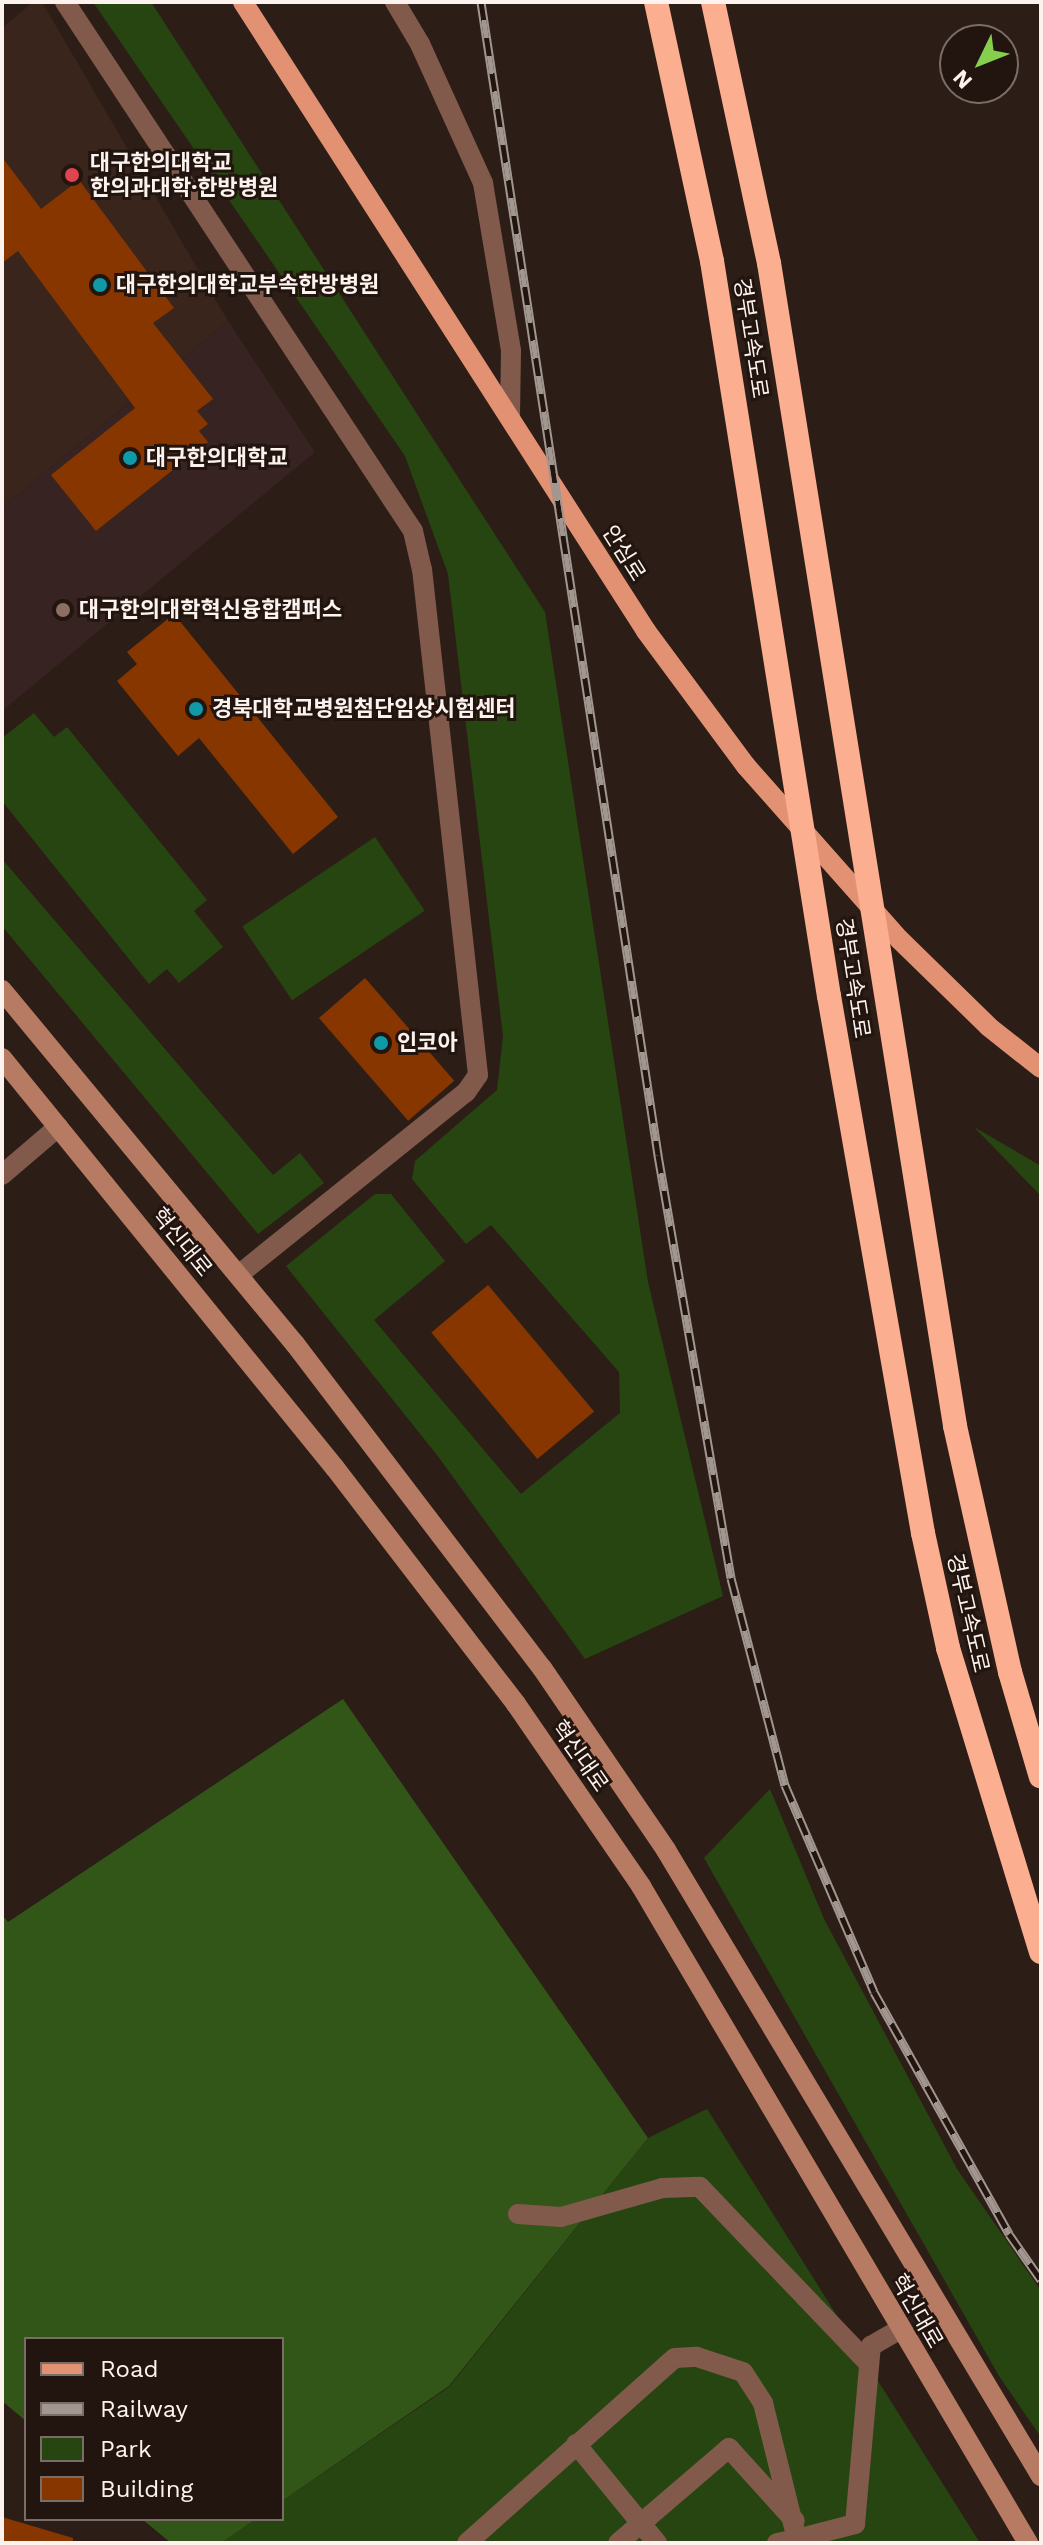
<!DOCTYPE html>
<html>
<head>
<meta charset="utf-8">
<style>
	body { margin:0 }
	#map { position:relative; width:1043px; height:2545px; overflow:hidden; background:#2c1e17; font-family:"Work Sans","Noto Sans KR",sans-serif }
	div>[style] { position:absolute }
	.built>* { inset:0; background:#39251c }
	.education>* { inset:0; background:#362322 }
	.green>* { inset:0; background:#274511; transform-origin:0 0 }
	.forest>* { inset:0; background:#325617 }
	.building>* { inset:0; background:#883600; transform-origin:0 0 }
	.street>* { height:20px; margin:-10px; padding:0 10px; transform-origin:10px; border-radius:10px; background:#815a4b }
	.secondary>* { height:20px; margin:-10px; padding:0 10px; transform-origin:10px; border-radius:10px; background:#b77a62 }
	.primary>* { height:20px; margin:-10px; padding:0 10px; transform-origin:10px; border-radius:10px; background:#e29273 }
	.highway>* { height:24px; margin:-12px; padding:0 12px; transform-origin:12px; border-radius:12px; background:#fcae90 }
	.rail>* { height:9px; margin-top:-4.5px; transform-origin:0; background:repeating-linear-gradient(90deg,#22140e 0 18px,#a29691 0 36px); box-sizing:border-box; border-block:2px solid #a29691 }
	.dots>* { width:22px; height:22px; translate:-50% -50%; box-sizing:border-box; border:4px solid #22140e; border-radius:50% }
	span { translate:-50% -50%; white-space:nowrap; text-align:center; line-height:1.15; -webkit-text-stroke:6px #22140e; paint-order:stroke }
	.poi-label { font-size:22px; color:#fcf2ee; font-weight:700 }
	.left { translate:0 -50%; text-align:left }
	.street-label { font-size:22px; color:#fcf2ee }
	.frame { position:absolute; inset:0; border:4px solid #fcf2ee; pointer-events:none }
	.legend { position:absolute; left:24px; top:2337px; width:260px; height:184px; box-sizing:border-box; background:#22140e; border:2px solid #796d68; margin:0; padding:10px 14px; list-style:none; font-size:24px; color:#fcf2ee }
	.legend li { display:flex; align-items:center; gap:16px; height:40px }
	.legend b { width:40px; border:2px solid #796d68 }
	.north { position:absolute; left:939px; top:24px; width:80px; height:80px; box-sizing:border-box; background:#22140e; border:2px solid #796d68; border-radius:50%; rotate:227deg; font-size:22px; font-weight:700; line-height:32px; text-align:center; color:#fcf2ee }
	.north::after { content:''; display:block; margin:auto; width:28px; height:36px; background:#85cf4d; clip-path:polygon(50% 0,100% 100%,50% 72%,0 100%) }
</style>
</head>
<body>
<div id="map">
	<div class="built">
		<div style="clip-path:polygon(33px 2px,42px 2px,228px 321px,2px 508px,2px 28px)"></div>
	</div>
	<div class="education">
		<div style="clip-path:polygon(228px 321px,315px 452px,2px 711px,2px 508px)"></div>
	</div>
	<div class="green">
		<div style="clip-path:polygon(93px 2px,151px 2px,545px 612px,648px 1282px,723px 1596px,585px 1659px,437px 1455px,286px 1266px,375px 1194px,391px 1194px,445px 1261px,374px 1320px,521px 1494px,620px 1413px,619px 1372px,491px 1225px,466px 1244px,412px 1179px,415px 1161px,497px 1090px,503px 1036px,448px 574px,405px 456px)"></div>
		<div style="clip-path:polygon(34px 713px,54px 737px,67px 727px,207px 900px,194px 911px,223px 947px,179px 983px,167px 969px,149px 984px,2px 801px,2px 738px)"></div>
		<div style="left:375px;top:837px;width:89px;height:160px;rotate:56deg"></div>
		<div style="clip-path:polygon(2px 859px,273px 1175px,300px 1153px,324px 1183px,258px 1234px,2px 926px)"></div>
		<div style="clip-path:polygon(974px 1127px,1041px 1166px,1041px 1196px)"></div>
		<div style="clip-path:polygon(770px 1789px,824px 1919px,957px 2169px,1041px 2291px,1041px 2437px,999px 2376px,704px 1858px)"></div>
		<div style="clip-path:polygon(707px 2109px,980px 2543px,221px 2543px,256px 2519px,282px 2519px,282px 2501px,449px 2387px,648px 2138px)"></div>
	</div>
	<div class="forest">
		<div style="clip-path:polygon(343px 1699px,648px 2138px,449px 2386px,282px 2501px,282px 2339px,26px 2339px,26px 2421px,2px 2401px,2px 1915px,8px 1922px)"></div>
		<div style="clip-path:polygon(142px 2519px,256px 2519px,221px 2543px,171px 2543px)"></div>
	</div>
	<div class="building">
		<div style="clip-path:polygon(2px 157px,41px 209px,79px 180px,174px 308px,153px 323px,213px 399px,197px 411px,208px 424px,199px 431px,208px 442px,96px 531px,51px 475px,135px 408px,18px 251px,2px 263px)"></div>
		<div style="clip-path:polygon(174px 614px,338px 817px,293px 854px,199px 738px,178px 756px,117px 681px,137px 664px,127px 652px)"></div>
		<div style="left:365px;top:978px;width:136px;height:61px;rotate:49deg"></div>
		<div style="left:488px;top:1285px;width:165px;height:74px;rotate:50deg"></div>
		<div style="clip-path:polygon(2px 2517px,73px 2538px,73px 2543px,2px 2543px)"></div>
	</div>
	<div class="street">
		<div style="left:65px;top:2px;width:633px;rotate:56.66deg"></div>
		<div style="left:413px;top:531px;width:39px;rotate:77deg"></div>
		<div style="left:422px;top:569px;width:509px;rotate:83.68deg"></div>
		<div style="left:478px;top:1075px;width:21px;rotate:125deg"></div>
		<div style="left:466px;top:1092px;width:292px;rotate:141.2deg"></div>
		<div style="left:395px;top:2px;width:49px;rotate:59.2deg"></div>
		<div style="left:420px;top:44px;width:153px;rotate:65.6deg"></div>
		<div style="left:483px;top:183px;width:170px;rotate:80.5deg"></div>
		<div style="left:511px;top:351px;width:66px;rotate:90.9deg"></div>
		<div style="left:2px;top:1175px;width:74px;rotate:-40.6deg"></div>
		<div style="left:518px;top:2214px;width:43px;rotate:4deg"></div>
		<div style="left:561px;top:2217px;width:106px;rotate:-15.9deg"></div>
		<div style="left:663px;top:2188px;width:37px;rotate:-2deg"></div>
		<div style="left:700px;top:2187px;width:245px;rotate:46.3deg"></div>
		<div style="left:576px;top:2444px;width:128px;rotate:50.7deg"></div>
		<div style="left:467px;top:2543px;width:278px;rotate:-41.7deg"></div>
		<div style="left:675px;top:2358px;width:22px;rotate:-3deg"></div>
		<div style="left:697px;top:2357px;width:48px;rotate:18.1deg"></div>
		<div style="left:743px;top:2372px;width:37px;rotate:57deg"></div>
		<div style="left:763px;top:2403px;width:140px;rotate:76deg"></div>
		<div style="left:797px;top:2539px;width:60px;rotate:-14.5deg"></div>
		<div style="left:855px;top:2524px;width:179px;rotate:-84.9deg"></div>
		<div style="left:871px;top:2346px;width:34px;rotate:-30deg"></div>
		<div style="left:618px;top:2543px;width:146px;rotate:-40.6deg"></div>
		<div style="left:729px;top:2448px;width:98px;rotate:47.9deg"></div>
		<div style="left:777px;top:2543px;width:20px;rotate:-11deg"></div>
	</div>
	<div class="secondary">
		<div style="left:2px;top:990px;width:460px;rotate:50.4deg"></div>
		<div style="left:295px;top:1344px;width:407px;rotate:52.7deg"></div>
		<div style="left:542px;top:1668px;width:220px;rotate:55.7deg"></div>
		<div style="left:666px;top:1850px;width:730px;rotate:59.08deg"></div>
		<div style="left:2px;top:1058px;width:528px;rotate:50.92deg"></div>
		<div style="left:335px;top:1468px;width:297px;rotate:52.5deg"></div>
		<div style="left:516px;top:1704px;width:221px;rotate:55.5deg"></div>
		<div style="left:641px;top:1886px;width:763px;rotate:59.5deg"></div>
	</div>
	<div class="primary">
		<div style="left:243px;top:2px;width:747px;rotate:57.35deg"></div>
		<div style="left:646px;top:631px;width:168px;rotate:53.5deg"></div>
		<div style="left:746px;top:766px;width:232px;rotate:48.5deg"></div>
		<div style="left:900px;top:940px;width:124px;rotate:44.3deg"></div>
		<div style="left:989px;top:1027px;width:66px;rotate:38.3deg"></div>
	</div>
	<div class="highway">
		<div style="left:656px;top:2px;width:265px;rotate:77.8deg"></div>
		<div style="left:712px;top:261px;width:744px;rotate:80.96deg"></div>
		<div style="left:829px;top:996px;width:545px;rotate:80.07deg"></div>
		<div style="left:923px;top:1533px;width:118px;rotate:77.7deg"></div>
		<div style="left:948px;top:1648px;width:318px;rotate:73deg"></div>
		<div style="left:713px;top:2px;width:267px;rotate:77.9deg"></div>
		<div style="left:769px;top:263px;width:1178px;rotate:80.91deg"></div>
		<div style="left:955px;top:1426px;width:252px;rotate:77.4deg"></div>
		<div style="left:1010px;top:1672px;width:109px;rotate:73.6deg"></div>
	</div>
	<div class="rail">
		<div style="left:481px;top:2px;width:1167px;rotate:81.27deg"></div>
		<div style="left:658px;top:1155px;width:429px;rotate:80.2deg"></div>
		<div style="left:731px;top:1578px;width:214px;rotate:75.4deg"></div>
		<div style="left:785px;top:1785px;width:225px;rotate:66.7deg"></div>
		<div style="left:874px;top:1992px;width:277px;rotate:60.8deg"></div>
		<div style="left:1009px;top:2234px;width:56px;rotate:55.2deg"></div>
	</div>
	<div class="dots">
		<div style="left:72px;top:175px;background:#e0444e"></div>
		<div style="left:100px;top:285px;background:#0f9aa8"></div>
		<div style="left:130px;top:458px;background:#0f9aa8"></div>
		<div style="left:63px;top:610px;background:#8d6e63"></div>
		<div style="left:196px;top:709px;background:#0f9aa8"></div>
		<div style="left:381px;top:1043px;background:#0f9aa8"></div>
	</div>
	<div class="poi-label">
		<span class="left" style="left:90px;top:175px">대구한의대학교<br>한의과대학·한방병원</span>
		<span class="left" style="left:116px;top:285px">대구한의대학교부속한방병원</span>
		<span class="left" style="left:146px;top:458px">대구한의대학교</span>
		<span class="left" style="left:79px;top:610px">대구한의대학혁신융합캠퍼스</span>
		<span class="left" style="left:212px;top:709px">경북대학교병원첨단임상시험센터</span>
		<span class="left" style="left:397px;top:1043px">인코아</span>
	</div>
	<div class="street-label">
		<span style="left:751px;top:338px;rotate:81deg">경부고속도로</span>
		<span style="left:624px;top:553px;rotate:58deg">안심로</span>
		<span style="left:853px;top:978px;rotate:81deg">경부고속도로</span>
		<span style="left:182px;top:1242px;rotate:51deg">혁신대로</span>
		<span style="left:968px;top:1613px;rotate:77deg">경부고속도로</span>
		<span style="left:580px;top:1756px;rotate:55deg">혁신대로</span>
		<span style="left:917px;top:2311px;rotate:60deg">혁신대로</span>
	</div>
	<div class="frame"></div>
	<ul class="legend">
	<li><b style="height:10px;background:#e29273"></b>Road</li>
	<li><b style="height:10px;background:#a29691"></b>Railway</li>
	<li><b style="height:22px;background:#274511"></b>Park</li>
	<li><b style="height:22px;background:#883600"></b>Building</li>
	</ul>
	<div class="north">N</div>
</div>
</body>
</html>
